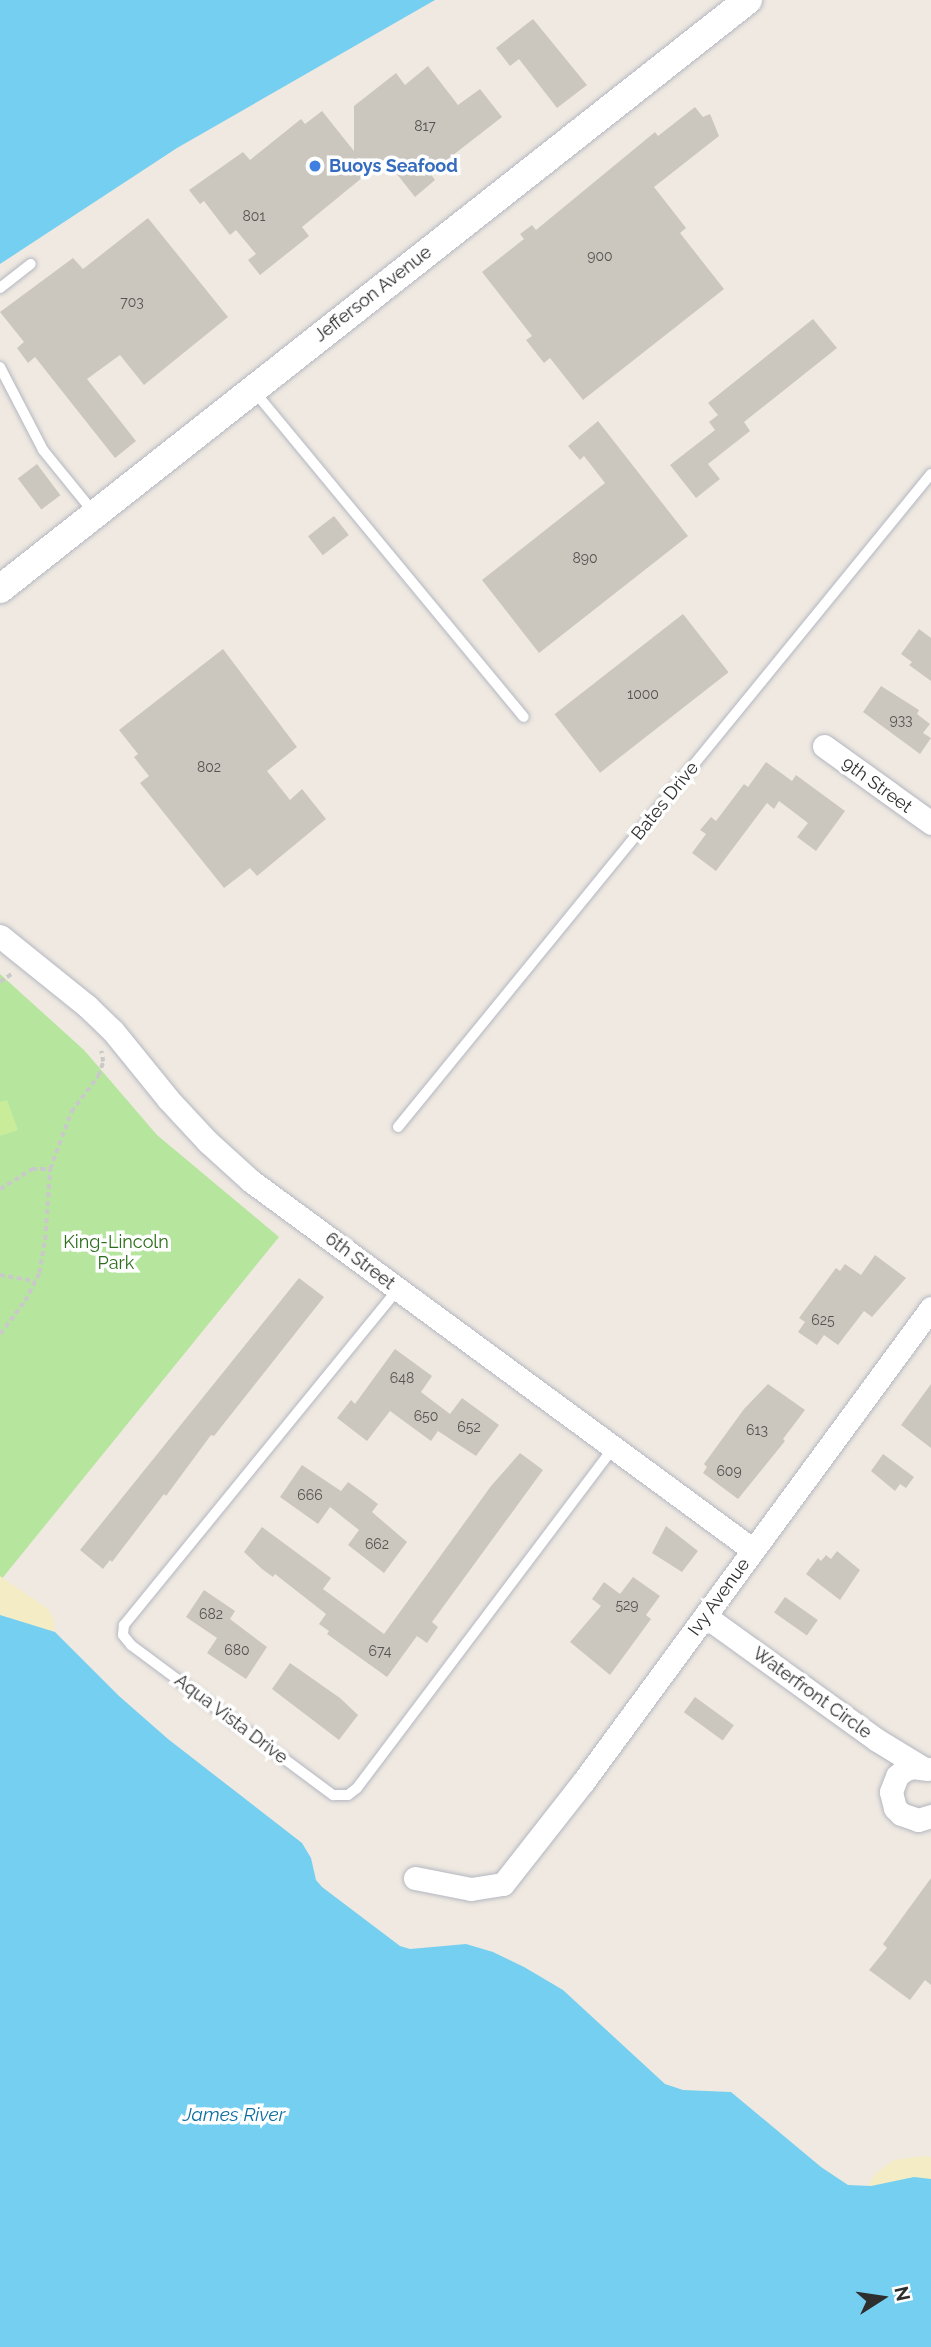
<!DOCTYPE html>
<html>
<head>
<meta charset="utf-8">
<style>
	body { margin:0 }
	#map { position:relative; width:931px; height:2347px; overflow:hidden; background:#efe9e1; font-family:Raleway,sans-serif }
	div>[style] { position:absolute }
	.green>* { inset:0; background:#b6e59e }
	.sand>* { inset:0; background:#f3ecc5 }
	.pitch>* { inset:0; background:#c9ec9a }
	.water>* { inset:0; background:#75cff0 }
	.building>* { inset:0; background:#cbc7bf; transform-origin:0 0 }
	.path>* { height:3.5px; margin-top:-1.75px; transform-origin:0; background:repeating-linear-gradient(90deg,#c9c9c9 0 5px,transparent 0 8.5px) }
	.roads { filter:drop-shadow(0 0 2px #b4b7c1) drop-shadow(0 0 2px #b4b7c1) }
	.service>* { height:10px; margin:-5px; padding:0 5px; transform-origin:5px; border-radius:5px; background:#fff }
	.minor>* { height:23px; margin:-11.5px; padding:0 11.5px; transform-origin:11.5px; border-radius:11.5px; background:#fff }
	.tertiary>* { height:28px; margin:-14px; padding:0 14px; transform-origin:14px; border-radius:14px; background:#fff }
	.dots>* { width:19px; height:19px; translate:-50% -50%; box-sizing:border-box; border:4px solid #fff; border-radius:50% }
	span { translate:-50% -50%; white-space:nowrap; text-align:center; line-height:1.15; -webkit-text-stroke:7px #fff; paint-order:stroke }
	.number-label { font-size:14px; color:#555452 }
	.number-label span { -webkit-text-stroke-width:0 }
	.shop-label { font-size:18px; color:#366cbe; font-weight:700 }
	.left { translate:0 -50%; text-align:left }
	.street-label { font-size:18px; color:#2e2e2e }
	.park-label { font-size:18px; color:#2c6e1b }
	.water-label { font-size:19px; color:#0d6fa3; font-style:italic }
	.north { position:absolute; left:847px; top:2263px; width:70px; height:70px; -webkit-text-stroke:5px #fff; paint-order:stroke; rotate:78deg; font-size:19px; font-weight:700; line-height:28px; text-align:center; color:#2e2e2e }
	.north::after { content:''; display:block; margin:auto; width:24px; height:32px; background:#2e2e2e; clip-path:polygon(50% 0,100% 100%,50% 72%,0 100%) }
</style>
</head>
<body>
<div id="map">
	<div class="green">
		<div style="clip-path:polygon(0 974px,84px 1050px,157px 1135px,279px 1237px,0 1581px)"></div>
	</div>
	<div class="sand">
		<div style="clip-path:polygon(0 1576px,48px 1609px,54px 1620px,55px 1632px,0 1615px)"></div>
		<div style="clip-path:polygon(923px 2156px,931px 2157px,931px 2200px,868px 2185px,876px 2173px,894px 2160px)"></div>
	</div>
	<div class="pitch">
		<div style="clip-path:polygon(7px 1100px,18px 1130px,0 1136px,0 1102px)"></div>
	</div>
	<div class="water">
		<div style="clip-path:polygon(0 0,435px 0,177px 148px,0 264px)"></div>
		<div style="clip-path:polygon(0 1615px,55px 1632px,119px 1696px,168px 1739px,302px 1843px,311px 1858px,316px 1880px,322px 1887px,400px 1946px,410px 1949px,466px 1944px,493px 1952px,524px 1967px,563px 1990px,665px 2084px,683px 2090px,731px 2092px,821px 2167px,848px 2185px,871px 2186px,914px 2177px,931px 2179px,931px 2347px,0 2347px)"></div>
	</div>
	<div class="building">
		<div style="clip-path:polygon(533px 19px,587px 85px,557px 108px,519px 59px,510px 66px,496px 48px)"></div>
		<div style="clip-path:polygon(428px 66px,458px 105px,480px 89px,502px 117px,430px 173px,435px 180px,415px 197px,385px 159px,302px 227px,309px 236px,260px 275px,248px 260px,256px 254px,236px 230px,230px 235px,204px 201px,200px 204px,189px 190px,243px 152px,250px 160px,301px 119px,305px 124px,322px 111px,354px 151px,354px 106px,396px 73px,405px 85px)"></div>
		<div style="clip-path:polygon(695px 107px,703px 117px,710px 114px,719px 136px,654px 187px,686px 228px,680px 233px,724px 289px,583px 400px,550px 358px,544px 363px,526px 340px,532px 336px,482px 272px,524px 239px,520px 234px,532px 225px,536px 230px,655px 132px,658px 136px)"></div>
		<div style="clip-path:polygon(148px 218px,228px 317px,144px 385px,120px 355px,87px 379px,136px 441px,115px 458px,35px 357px,28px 363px,17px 348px,24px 342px,0 312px,73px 258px,83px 269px)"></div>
		<div style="clip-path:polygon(813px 319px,837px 348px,744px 422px,750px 431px,708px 464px,720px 479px,696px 498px,670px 465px,715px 430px,709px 422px,718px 415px,708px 403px)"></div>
		<div style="clip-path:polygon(598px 421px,688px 536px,539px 653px,482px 580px,605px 483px,584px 456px,580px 460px,568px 446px)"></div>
		<div style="left:37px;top:464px;width:39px;height:24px;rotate:53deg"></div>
		<div style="left:334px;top:516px;width:24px;height:33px;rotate:52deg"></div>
		<div style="left:683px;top:614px;width:74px;height:163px;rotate:52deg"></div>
		<div style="clip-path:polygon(919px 629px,931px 638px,931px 681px,909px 665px,912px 662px,901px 654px)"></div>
		<div style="clip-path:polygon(223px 649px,297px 747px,267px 771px,290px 800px,302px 789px,326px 819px,257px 876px,250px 868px,224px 888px,140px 783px,149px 776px,134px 757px,138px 754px,119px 730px)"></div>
		<div style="clip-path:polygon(881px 686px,919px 710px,917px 714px,930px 724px,923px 733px,931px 738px,920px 754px,863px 712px)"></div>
		<div style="clip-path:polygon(766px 762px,792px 781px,796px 775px,845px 811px,816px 851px,797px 837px,808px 823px,779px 801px,774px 809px,767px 803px,716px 871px,692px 853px,706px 834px,700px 830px,711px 817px,716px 821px,744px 784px,748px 787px)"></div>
		<div style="clip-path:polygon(875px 1255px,906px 1278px,872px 1317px,864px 1311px,838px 1345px,824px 1335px,817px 1345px,798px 1332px,805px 1322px,799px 1318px,836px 1268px,840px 1271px,845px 1264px,861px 1275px)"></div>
		<div style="clip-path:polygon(299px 1278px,324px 1297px,214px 1436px,211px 1435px,166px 1496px,164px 1494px,112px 1562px,110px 1560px,103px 1569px,80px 1550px)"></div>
		<div style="clip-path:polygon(395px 1349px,432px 1376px,421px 1392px,450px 1414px,462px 1398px,499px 1425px,476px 1456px,438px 1431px,431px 1441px,390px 1411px,367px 1441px,337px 1418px,351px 1400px,355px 1404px)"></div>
		<div style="clip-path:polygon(768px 1384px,805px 1410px,783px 1439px,785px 1441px,738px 1499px,703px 1473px,707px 1467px,704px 1464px,744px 1409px)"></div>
		<div style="clip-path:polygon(931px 1384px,931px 1448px,901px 1425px)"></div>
		<div style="clip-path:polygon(520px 1453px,543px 1470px,432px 1622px,438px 1627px,427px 1643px,417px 1636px,387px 1677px,327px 1634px,329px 1631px,319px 1624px,326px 1614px,275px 1574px,273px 1577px,262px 1569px,244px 1552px,262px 1527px,331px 1578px,323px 1589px,384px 1634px,491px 1486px)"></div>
		<div style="clip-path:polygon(883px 1454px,914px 1477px,906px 1488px,900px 1484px,895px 1491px,871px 1471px)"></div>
		<div style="clip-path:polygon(302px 1465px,341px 1491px,348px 1482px,362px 1492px,378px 1504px,372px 1512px,407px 1542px,384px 1573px,348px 1545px,359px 1530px,330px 1507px,318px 1524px,280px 1497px)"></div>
		<div style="clip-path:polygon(666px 1526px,698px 1551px,682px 1572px,652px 1553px)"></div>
		<div style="clip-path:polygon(837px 1551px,860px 1570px,840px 1600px,806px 1574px,818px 1558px,821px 1561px,826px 1555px,831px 1559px)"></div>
		<div style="clip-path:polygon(633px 1577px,660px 1596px,646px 1615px,651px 1619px,610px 1675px,570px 1642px,601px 1606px,592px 1599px,604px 1582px,620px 1594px)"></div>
		<div style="clip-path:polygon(204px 1590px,235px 1611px,230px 1619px,267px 1647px,246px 1679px,207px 1653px,217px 1638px,186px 1617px)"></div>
		<div style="left:785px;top:1597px;width:40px;height:19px;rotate:35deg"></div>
		<div style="clip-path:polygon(290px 1663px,340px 1698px,358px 1715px,339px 1740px,272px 1689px)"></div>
		<div style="left:695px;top:1697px;width:48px;height:19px;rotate:36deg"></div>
		<div style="clip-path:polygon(931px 1878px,931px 1985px,925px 1980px,910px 2000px,869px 1970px,887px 1948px,883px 1944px)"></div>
	</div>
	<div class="path">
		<div style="left:0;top:982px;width:16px;rotate:-35deg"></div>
		<div style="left:0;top:1189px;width:38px;rotate:-32deg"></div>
		<div style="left:32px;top:1169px;width:18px"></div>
		<div style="left:0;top:1275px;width:36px;rotate:10deg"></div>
		<div style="left:0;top:1334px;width:41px;rotate:-52.9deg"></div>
		<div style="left:25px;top:1301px;width:31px;rotate:-63deg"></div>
		<div style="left:39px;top:1273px;width:34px;rotate:-80deg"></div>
		<div style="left:45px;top:1240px;width:71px;rotate:-86deg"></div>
		<div style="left:50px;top:1169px;width:61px;rotate:-69.8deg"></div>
		<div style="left:71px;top:1112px;width:45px;rotate:-53.1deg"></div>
		<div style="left:98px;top:1076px;width:15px;rotate:-70deg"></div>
		<div style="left:103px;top:1062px;width:11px;rotate:-100deg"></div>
	</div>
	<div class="roads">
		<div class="service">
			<div style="left:0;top:288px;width:39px;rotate:-38deg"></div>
			<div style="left:0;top:367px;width:93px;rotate:62.6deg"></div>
			<div style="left:43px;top:450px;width:82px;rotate:50.9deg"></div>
			<div style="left:254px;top:391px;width:423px;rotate:50.4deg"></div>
			<div style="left:398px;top:1127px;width:843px;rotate:-50.78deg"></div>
			<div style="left:398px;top:1289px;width:434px;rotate:129.2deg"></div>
			<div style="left:124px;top:1625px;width:10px;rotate:96deg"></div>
			<div style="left:123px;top:1635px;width:13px;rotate:51deg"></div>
			<div style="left:131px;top:1645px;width:252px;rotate:36.6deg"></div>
			<div style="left:333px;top:1795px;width:15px"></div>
			<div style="left:348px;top:1795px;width:11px;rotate:-38deg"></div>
			<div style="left:357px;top:1788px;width:427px;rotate:-53deg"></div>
		</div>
		<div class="minor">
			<div style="left:824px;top:746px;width:132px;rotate:35.7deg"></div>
			<div style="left:0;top:936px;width:112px;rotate:38.8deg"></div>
			<div style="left:87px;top:1006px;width:36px;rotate:44deg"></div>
			<div style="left:113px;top:1031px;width:87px;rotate:51deg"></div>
			<div style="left:168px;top:1099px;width:59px;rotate:47.1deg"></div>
			<div style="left:208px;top:1142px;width:58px;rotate:42.2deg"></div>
			<div style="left:251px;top:1181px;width:623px;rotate:36.32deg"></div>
			<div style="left:705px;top:1616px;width:212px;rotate:35.8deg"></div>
			<div style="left:877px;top:1740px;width:52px;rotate:31.5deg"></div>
			<div style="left:928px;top:1769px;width:16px;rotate:-173deg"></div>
			<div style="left:912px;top:1767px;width:9px;rotate:159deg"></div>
			<div style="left:904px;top:1770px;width:9px;rotate:139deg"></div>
			<div style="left:897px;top:1776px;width:17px;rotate:111deg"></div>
			<div style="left:891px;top:1792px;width:16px;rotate:76deg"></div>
			<div style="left:895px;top:1808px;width:8px;rotate:45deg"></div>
			<div style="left:901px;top:1814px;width:18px;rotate:19deg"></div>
			<div style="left:918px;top:1820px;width:14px;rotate:-17deg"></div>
			<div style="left:415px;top:1878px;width:57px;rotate:11.1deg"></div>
			<div style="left:471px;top:1889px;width:32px;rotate:-9deg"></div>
			<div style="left:503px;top:1884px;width:130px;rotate:-51.9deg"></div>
			<div style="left:583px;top:1782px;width:588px;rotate:-53.71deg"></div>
		</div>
		<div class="tertiary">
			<div style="left:0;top:589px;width:952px;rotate:-38.22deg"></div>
		</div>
	</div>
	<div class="dots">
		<div style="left:315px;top:166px;background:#3f7fe0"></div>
	</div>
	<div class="number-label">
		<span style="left:425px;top:126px">817</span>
		<span style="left:254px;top:216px">801</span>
		<span style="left:600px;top:256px">900</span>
		<span style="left:132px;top:302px">703</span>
		<span style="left:585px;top:558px">890</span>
		<span style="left:643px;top:694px">1000</span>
		<span style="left:901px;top:720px">933</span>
		<span style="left:209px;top:767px">802</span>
		<span style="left:823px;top:1320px">625</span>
		<span style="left:402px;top:1378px">648</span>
		<span style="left:426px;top:1416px">650</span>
		<span style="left:469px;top:1427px">652</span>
		<span style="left:757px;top:1430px">613</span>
		<span style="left:729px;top:1471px">609</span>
		<span style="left:310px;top:1495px">666</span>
		<span style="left:377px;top:1544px">662</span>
		<span style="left:627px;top:1605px">529</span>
		<span style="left:211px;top:1614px">682</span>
		<span style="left:237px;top:1650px">680</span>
		<span style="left:380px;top:1651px">674</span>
	</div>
	<div class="shop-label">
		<span class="left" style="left:329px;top:166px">Buoys Seafood</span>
	</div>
	<div class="street-label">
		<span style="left:373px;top:294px;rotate:-38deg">Jefferson Avenue</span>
		<span style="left:877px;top:785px;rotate:36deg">9th Street</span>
		<span style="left:665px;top:801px;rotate:-51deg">Bates Drive</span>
		<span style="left:360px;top:1261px;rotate:37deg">6th Street</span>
		<span style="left:719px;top:1597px;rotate:-54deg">Ivy Avenue</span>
		<span style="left:812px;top:1693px;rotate:36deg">Waterfront Circle</span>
		<span style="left:231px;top:1719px;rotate:37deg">Aqua Vista Drive</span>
	</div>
	<div class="park-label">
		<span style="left:116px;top:1253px">King-Lincoln<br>Park</span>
	</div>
	<div class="water-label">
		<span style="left:234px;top:2115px">James River</span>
	</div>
	<div class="north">N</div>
</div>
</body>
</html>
